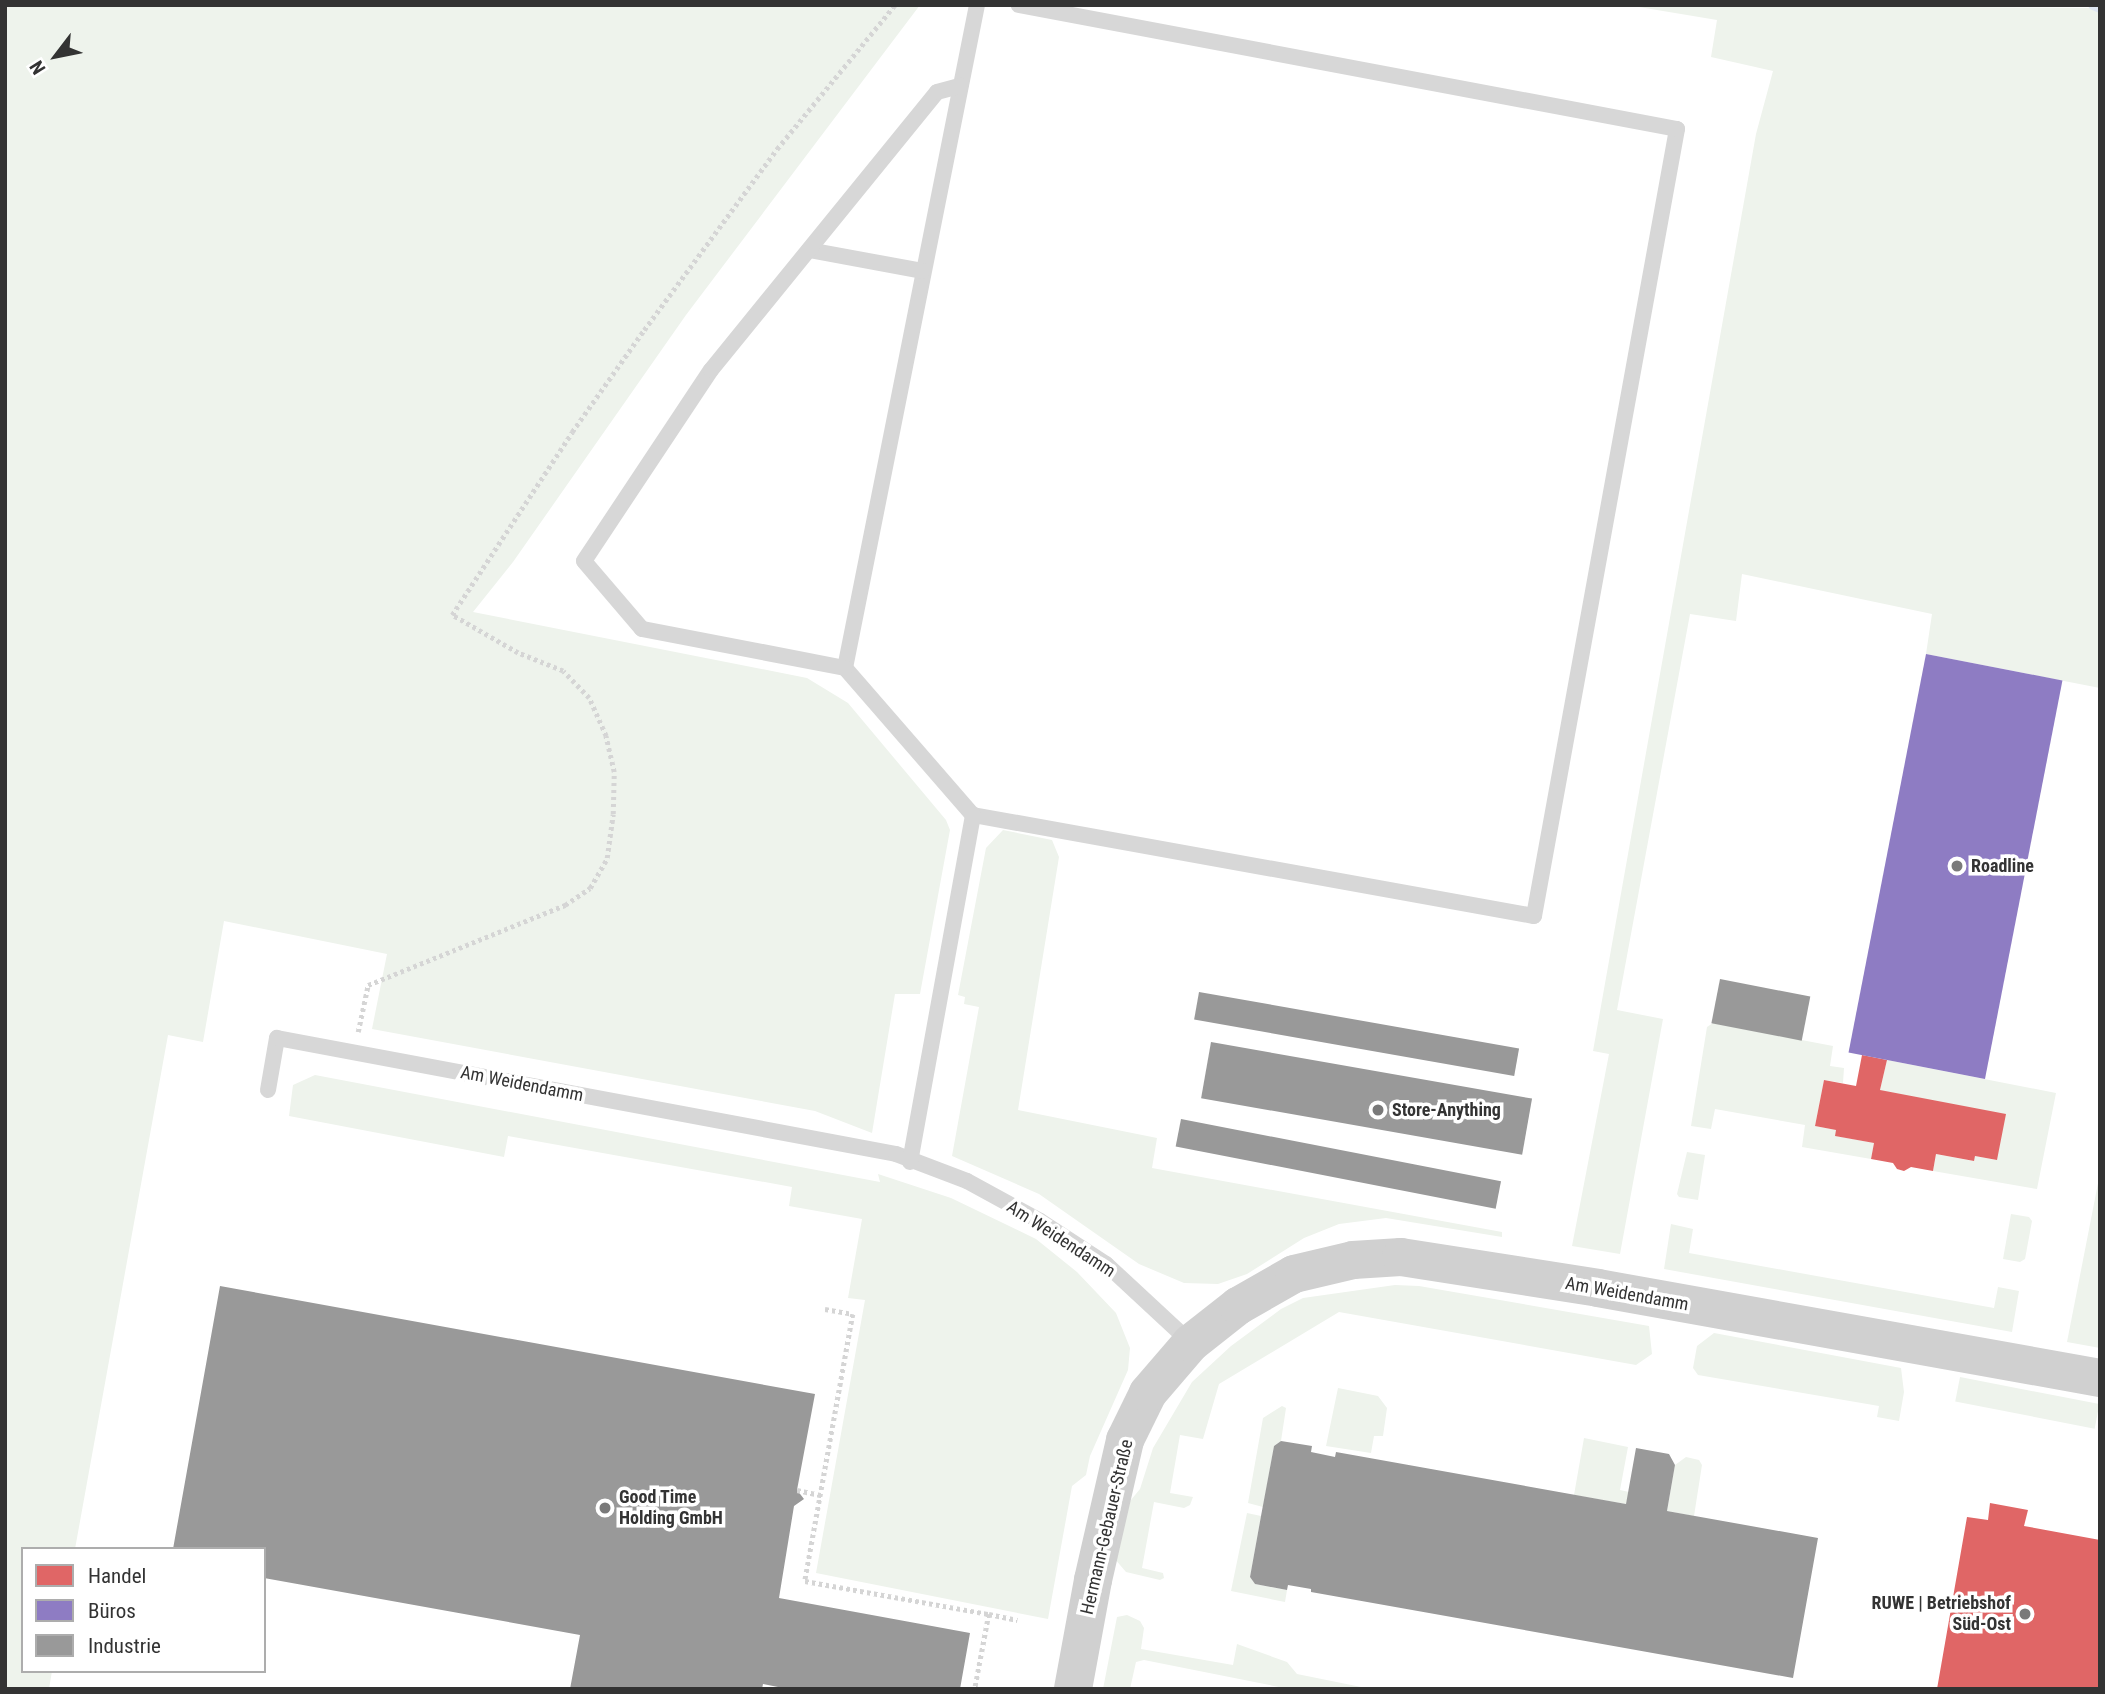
<!DOCTYPE html>
<html>
<head>
<meta charset="utf-8">
<style>
	body { margin:0 }
	#map { position:relative; width:2105px; height:1694px; overflow:hidden; background:#fff; font-family:"Roboto Condensed",sans-serif }
	div>[style] { position:absolute }
	.green>* { inset:0; background:#eef3ec; transform-origin:0 0 }
	.shops>* { inset:0; background:#e06666 }
	.offices>* { inset:0; background:#8e7cc3; transform-origin:0 0 }
	.industry>* { inset:0; background:#999; transform-origin:0 0 }
	.stream>* { height:10px; margin:-5px; padding:0 5px; transform-origin:5px; border-radius:5px; background:#dfe7f2 }
	.path>* { height:4.5px; margin-top:-2.25px; transform-origin:0; background:repeating-linear-gradient(90deg,#d5d5d5 0 3.5px,transparent 0 7px) }
	.lane>* { height:16px; margin:-8px; padding:0 8px; transform-origin:8px; border-radius:8px; background:#d7d7d7 }
	.secondary>* { height:38px; margin:-19px; padding:0 19px; transform-origin:19px; border-radius:19px; background:#d0d0d0 }
	.dots>* { width:19px; height:19px; translate:-50% -50%; box-sizing:border-box; border:4px solid #fff; border-radius:50% }
	span { translate:-50% -50%; white-space:nowrap; text-align:center; line-height:1.15; -webkit-text-stroke:7px #fff; paint-order:stroke }
	.poi-label { font-size:18px; color:#333; font-weight:700 }
	.left { translate:0 -50%; text-align:left }
	.right { translate:-100% -50%; text-align:right }
	.street-label { font-size:18px; color:#333 }
	.frame { position:absolute; inset:0; border:7px solid #333; pointer-events:none }
	.legend { position:absolute; left:21px; top:1547px; width:245px; height:126px; box-sizing:border-box; background:#fff; border:2px solid #adadad; margin:0; padding:9px 12px; list-style:none; font-size:21px; color:#333 }
	.legend li { display:flex; align-items:center; gap:14px; height:35px }
	.legend b { width:35px; border:2px solid #adadad }
	.north { position:absolute; left:21px; top:21px; width:70px; height:70px; -webkit-text-stroke:5px #fff; paint-order:stroke; rotate:238deg; font-size:19px; font-weight:700; line-height:28px; text-align:center; color:#333 }
	.north::after { content:''; display:block; margin:auto; width:24px; height:32px; background:#333; clip-path:polygon(50% 0,100% 100%,50% 72%,0 100%) }
</style>
</head>
<body>
<div id="map">
	<div class="green">
		<div style="clip-path:polygon(5px 5px,920px 5px,686px 315px,513px 562px,473px 612px,807px 678px,848px 703px,946px 820px,950px 830px,920px 994px,895px 994px,872px 1133px,815px 1111px,372px 1029px,387px 954px,224px 921px,203px 1042px,168px 1035px,75px 1549px,23px 1549px,23px 1671px,52px 1671px,49px 1689px,5px 1689px)"></div>
		<div style="clip-path:polygon(1627px 5px,2100px 8px,2100px 688px,1926px 654px,1932px 614px,1742px 574px,1736px 621px,1690px 614px,1617px 1010px,1663px 1019px,1620px 1254px,1572px 1246px,1609px 1054px,1593px 1051px,1756px 134px,1773px 71px,1711px 57px,1717px 20px)"></div>
		<div style="clip-path:polygon(1003px 830px,1052px 840px,1059px 857px,1018px 1110px,1157px 1138px,1152px 1168px,1502px 1232px,1502px 1237px,1386px 1218px,1339px 1224px,1304px 1238px,1247px 1274px,1218px 1284px,1184px 1283px,1139px 1264px,1039px 1194px,952px 1156px,979px 1007px,964px 1004px,965px 997px,958px 995px,986px 848px)"></div>
		<div style="clip-path:polygon(1713px 1023px,1833px 1046px,1830px 1066px,1844px 1068px,1843px 1083px,1824px 1080px,1815px 1126px,1836px 1130px,1836px 1136px,1874px 1143px,1871px 1159px,1802px 1147px,1805px 1125px,1715px 1109px,1711px 1129px,1691px 1126px,1707px 1027px)"></div>
		<div style="clip-path:polygon(1887px 1060px,2056px 1093px,2037px 1189px,1933px 1171px,1936px 1154px,1973px 1161px,1975px 1156px,1997px 1160px,1880px 1090px)"></div>
		<div style="clip-path:polygon(315px 1075px,880px 1182px,878px 1174px,951px 1198px,1036px 1239px,1077px 1272px,1116px 1313px,1130px 1348px,1128px 1370px,1090px 1456px,1086px 1475px,1072px 1486px,1048px 1619px,816px 1573px,865px 1300px,848px 1298px,862px 1219px,789px 1206px,792px 1187px,508px 1136px,504px 1157px,289px 1116px,293px 1085px)"></div>
		<div style="clip-path:polygon(1687px 1152px,1705px 1155px,1698px 1200px,1679px 1197px,1677px 1194px)"></div>
		<div style="clip-path:polygon(2100px 1173px,2100px 1348px,2067px 1342px)"></div>
		<div style="clip-path:polygon(2011px 1214px,2029px 1217px,2032px 1221px,2025px 1259px,2020px 1262px,2003px 1259px)"></div>
		<div style="clip-path:polygon(1671px 1224px,1693px 1229px,1689px 1253px,1994px 1308px,1998px 1287px,2019px 1291px,2012px 1332px,1664px 1269px)"></div>
		<div style="clip-path:polygon(1395px 1285px,1419px 1286px,1649px 1326px,1652px 1354px,1636px 1365px,1339px 1312px,1219px 1384px,1203px 1439px,1180px 1435px,1170px 1493px,1193px 1497px,1190px 1505px,1184px 1508px,1154px 1502px,1142px 1568px,1163px 1573px,1164px 1578px,1160px 1580px,1126px 1572px,1114px 1558px,1126px 1506px,1140px 1489px,1153px 1448px,1192px 1382px,1231px 1346px,1281px 1309px,1303px 1298px)"></div>
		<div style="clip-path:polygon(1714px 1333px,1901px 1368px,1904px 1392px,1899px 1421px,1877px 1417px,1879px 1406px,1698px 1375px,1693px 1368px,1697px 1346px)"></div>
		<div style="left:1960px;top:1377px;width:142px;height:25px;rotate:11deg"></div>
		<div style="clip-path:polygon(1338px 1388px,1378px 1396px,1387px 1408px,1383px 1436px,1374px 1436px,1371px 1453px,1326px 1446px)"></div>
		<div style="clip-path:polygon(1282px 1406px,1286px 1408px,1281px 1441px,1274px 1446px,1263px 1507px,1248px 1503px,1263px 1418px)"></div>
		<div style="clip-path:polygon(1584px 1438px,1628px 1447px,1620px 1490px,1629px 1492px,1626px 1504px,1574px 1495px)"></div>
		<div style="clip-path:polygon(1686px 1457px,1699px 1460px,1702px 1465px,1694px 1516px,1667px 1511px,1675px 1465px)"></div>
		<div style="clip-path:polygon(1247px 1513px,1261px 1516px,1250px 1577px,1255px 1584px,1287px 1590px,1285px 1602px,1231px 1591px)"></div>
		<div style="clip-path:polygon(1127px 1615px,1140px 1621px,1144px 1628px,1141px 1649px,1233px 1665px,1237px 1644px,1287px 1662px,1297px 1674px,1371px 1689px,1289px 1689px,1144px 1660px,1136px 1662px,1130px 1689px,1103px 1689px,1117px 1617px)"></div>
	</div>
	<div class="shops">
		<div style="clip-path:polygon(1862px 1055px,1887px 1060px,1880px 1090px,2006px 1114px,1997px 1160px,1975px 1156px,1974px 1161px,1936px 1154px,1933px 1171px,1911px 1167px,1904px 1171px,1897px 1169px,1893px 1163px,1871px 1159px,1874px 1143px,1835px 1136px,1836px 1130px,1815px 1126px,1824px 1080px,1856px 1086px)"></div>
		<div style="clip-path:polygon(1990px 1503px,2028px 1510px,2024px 1526px,2100px 1540px,2100px 1689px,1937px 1689px,1967px 1517px,1988px 1520px)"></div>
	</div>
	<div class="offices">
		<div style="left:1926px;top:654px;width:139px;height:406px;rotate:11deg"></div>
	</div>
	<div class="industry">
		<div style="left:1720px;top:979px;width:92px;height:45px;rotate:11deg"></div>
		<div style="left:1199px;top:992px;width:325px;height:28px;rotate:10deg"></div>
		<div style="left:1211px;top:1042px;width:326px;height:57px;rotate:10deg"></div>
		<div style="left:1181px;top:1119px;width:326px;height:28px;rotate:11deg"></div>
		<div style="clip-path:polygon(220px 1286px,815px 1394px,797px 1490px,804px 1499px,794px 1506px,779px 1598px,970px 1633px,960px 1689px,788px 1689px,763px 1684px,762px 1689px,570px 1689px,580px 1635px,264px 1578px,264px 1549px,173px 1549px)"></div>
		<div style="clip-path:polygon(1281px 1441px,1312px 1446px,1311px 1452px,1335px 1457px,1336px 1452px,1626px 1504px,1636px 1448px,1669px 1454px,1675px 1465px,1667px 1511px,1818px 1538px,1793px 1678px,1311px 1592px,1311px 1589px,1288px 1585px,1287px 1590px,1255px 1584px,1250px 1577px,1261px 1516px,1274px 1446px)"></div>
	</div>
	<div class="stream">
		<div style="left:2093px;top:5px;width:8px;rotate:23deg"></div>
	</div>
	<div class="path">
		<div style="left:358px;top:1032px;width:48px;rotate:-78deg"></div>
		<div style="left:368px;top:985px;width:213px;rotate:-22.1deg"></div>
		<div style="left:565px;top:905px;width:30px;rotate:-34deg"></div>
		<div style="left:590px;top:888px;width:34px;rotate:-60deg"></div>
		<div style="left:607px;top:858px;width:44px;rotate:-82.2deg"></div>
		<div style="left:613px;top:814px;width:42px;rotate:-88.6deg"></div>
		<div style="left:614px;top:772px;width:37px;rotate:-103deg"></div>
		<div style="left:606px;top:736px;width:42px;rotate:-114.1deg"></div>
		<div style="left:589px;top:698px;width:37px;rotate:-134deg"></div>
		<div style="left:563px;top:671px;width:48px;rotate:-158.2deg"></div>
		<div style="left:518px;top:653px;width:76px;rotate:-150.1deg"></div>
		<div style="left:452px;top:615px;width:219px;rotate:-56.7deg"></div>
		<div style="left:572px;top:432px;width:125px;rotate:-54.8deg"></div>
		<div style="left:644px;top:330px;width:225px;rotate:-53.7deg"></div>
		<div style="left:777px;top:149px;width:186px;rotate:-50.7deg"></div>
		<div style="left:825px;top:1309px;width:28px;rotate:10deg"></div>
		<div style="left:853px;top:1314px;width:271px;rotate:100.2deg"></div>
		<div style="left:805px;top:1581px;width:187px;rotate:10.2deg"></div>
		<div style="left:989px;top:1614px;width:76px;rotate:100.6deg"></div>
		<div style="left:797px;top:1490px;width:25px;rotate:12deg"></div>
		<div style="left:989px;top:1614px;width:29px;rotate:12deg"></div>
	</div>
	<div class="lane">
		<div style="left:977px;top:5px;width:676px;rotate:101.26deg"></div>
		<div style="left:845px;top:668px;width:195px;rotate:49deg"></div>
		<div style="left:973px;top:815px;width:570px;rotate:10.21deg"></div>
		<div style="left:1534px;top:916px;width:800px;rotate:-79.7deg"></div>
		<div style="left:1677px;top:129px;width:670px;rotate:-169.33deg"></div>
		<div style="left:809px;top:250px;width:115px;rotate:10.5deg"></div>
		<div style="left:845px;top:668px;width:207px;rotate:-169.1deg"></div>
		<div style="left:642px;top:629px;width:89px;rotate:-130.5deg"></div>
		<div style="left:584px;top:561px;width:229px;rotate:-56.4deg"></div>
		<div style="left:711px;top:370px;width:358px;rotate:-50.9deg"></div>
		<div style="left:937px;top:92px;width:24px;rotate:-15deg"></div>
		<div style="left:268px;top:1090px;width:53px;rotate:-80.2deg"></div>
		<div style="left:277px;top:1038px;width:630px;rotate:10.61deg"></div>
		<div style="left:896px;top:1154px;width:76px;rotate:20.8deg"></div>
		<div style="left:967px;top:1181px;width:83px;rotate:28.7deg"></div>
		<div style="left:1040px;top:1221px;width:79px;rotate:33.1deg"></div>
		<div style="left:1106px;top:1264px;width:116px;rotate:42.9deg"></div>
		<div style="left:910px;top:1162px;width:353px;rotate:-79.7deg"></div>
	</div>
	<div class="secondary">
		<div style="left:1073px;top:1689px;width:111px;rotate:-79.6deg"></div>
		<div style="left:1093px;top:1580px;width:144px;rotate:-77.1deg"></div>
		<div style="left:1125px;top:1440px;width:52px;rotate:-63.9deg"></div>
		<div style="left:1148px;top:1393px;width:66px;rotate:-49.3deg"></div>
		<div style="left:1191px;top:1343px;width:60px;rotate:-38.2deg"></div>
		<div style="left:1238px;top:1306px;width:64px;rotate:-29.7deg"></div>
		<div style="left:1294px;top:1274px;width:61px;rotate:-13.3deg"></div>
		<div style="left:1353px;top:1260px;width:48px;rotate:-3.6deg"></div>
		<div style="left:1401px;top:1257px;width:199px;rotate:8.9deg"></div>
		<div style="left:1598px;top:1288px;width:510px;rotate:10.16deg"></div>
	</div>
	<div class="dots">
		<div style="left:1957px;top:866px;background:#7a7a7a"></div>
		<div style="left:1378px;top:1110px;background:#7a7a7a"></div>
		<div style="left:605px;top:1508px;background:#7a7a7a"></div>
		<div style="left:2025px;top:1614px;background:#7a7a7a"></div>
	</div>
	<div class="poi-label">
		<span class="left" style="left:1971px;top:866px">Roadline</span>
		<span class="left" style="left:1392px;top:1110px">Store-Anything</span>
		<span class="left" style="left:619px;top:1508px">Good Time<br>Holding GmbH</span>
		<span class="right" style="left:2011px;top:1614px">RUWE | Betriebshof<br>Süd-Ost</span>
	</div>
	<div class="street-label">
		<span style="left:522px;top:1084px;rotate:11deg">Am Weidendamm</span>
		<span style="left:1061px;top:1239px;rotate:33deg">Am Weidendamm</span>
		<span style="left:1627px;top:1294px;rotate:10deg">Am Weidendamm</span>
		<span style="left:1107px;top:1527px;rotate:-77deg">Hermann-Gebauer-Straße</span>
	</div>
	<div class="frame"></div>
	<ul class="legend">
	<li><b style="height:19px;background:#e06666"></b>Handel</li>
	<li><b style="height:19px;background:#8e7cc3"></b>Büros</li>
	<li><b style="height:19px;background:#999"></b>Industrie</li>
	</ul>
	<div class="north">N</div>
</div>
</body>
</html>
